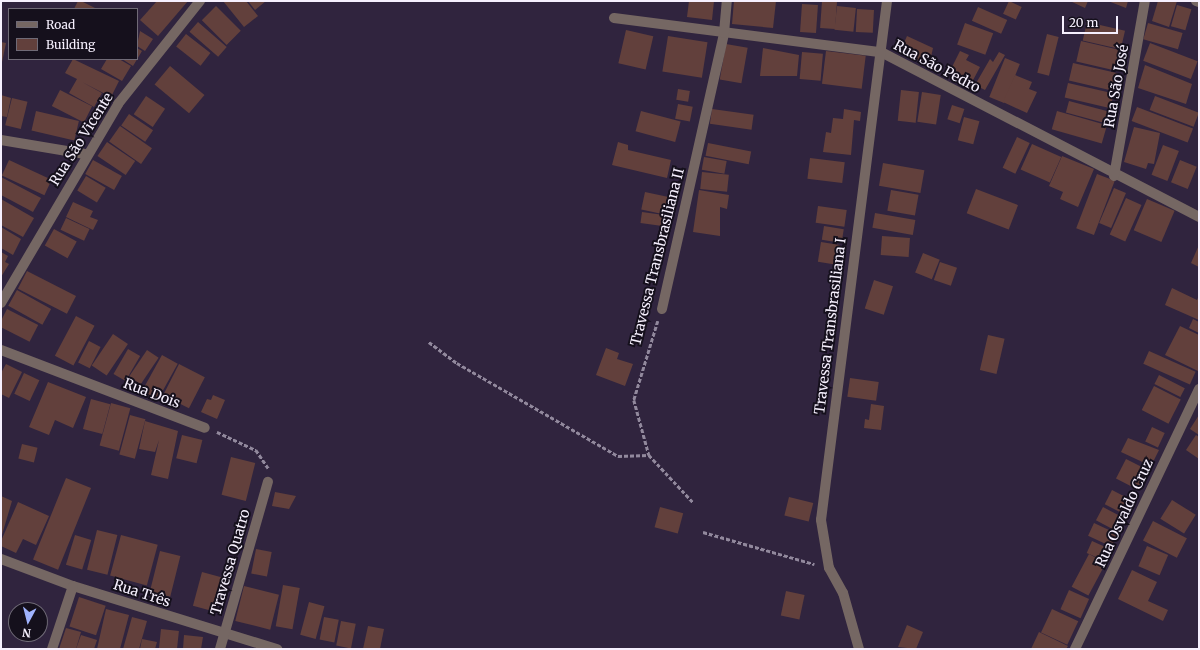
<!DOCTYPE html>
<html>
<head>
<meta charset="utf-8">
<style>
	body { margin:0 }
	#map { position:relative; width:1200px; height:650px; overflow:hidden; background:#30243e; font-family:Merriweather,serif }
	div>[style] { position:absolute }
	.building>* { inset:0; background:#62403c; transform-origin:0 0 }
	.path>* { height:2.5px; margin-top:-1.25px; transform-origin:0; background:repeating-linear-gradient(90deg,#92899d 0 4px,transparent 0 6px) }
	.minor>* { height:10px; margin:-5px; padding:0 5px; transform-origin:5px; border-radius:5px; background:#756763 }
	span { translate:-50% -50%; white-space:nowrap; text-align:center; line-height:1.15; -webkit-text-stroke:4px #15101c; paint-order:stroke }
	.street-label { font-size:14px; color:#f6f0fe }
	.frame { position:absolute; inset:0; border:2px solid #f6f0fe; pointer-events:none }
	.legend { position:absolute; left:8px; top:8px; width:130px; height:52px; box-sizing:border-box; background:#15101c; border:1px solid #6f6a76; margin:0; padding:5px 7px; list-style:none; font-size:12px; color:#f6f0fe }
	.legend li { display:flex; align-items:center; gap:8px; height:20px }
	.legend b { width:20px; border:1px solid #6f6a76 }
	.north { position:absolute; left:8px; top:602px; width:40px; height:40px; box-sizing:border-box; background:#15101c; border:1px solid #6f6a76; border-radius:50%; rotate:187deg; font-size:11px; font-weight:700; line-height:16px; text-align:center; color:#f6f0fe }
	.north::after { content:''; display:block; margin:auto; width:14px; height:18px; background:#a0b3fd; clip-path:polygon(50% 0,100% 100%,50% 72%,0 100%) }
	.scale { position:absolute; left:1062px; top:16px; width:56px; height:18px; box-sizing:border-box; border:2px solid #f6f0fe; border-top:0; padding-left:5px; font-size:12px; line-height:14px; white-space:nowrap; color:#f6f0fe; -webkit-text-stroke:3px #15101c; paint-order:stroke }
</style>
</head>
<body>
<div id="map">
	<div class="building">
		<div style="clip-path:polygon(78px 1px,81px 1px,97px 9px,74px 9px)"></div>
		<div style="clip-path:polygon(157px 1px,188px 1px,158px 36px,140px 20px)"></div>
		<div style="clip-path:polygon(223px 1px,246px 1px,258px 16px,244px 27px)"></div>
		<div style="clip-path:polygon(248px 1px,266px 1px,255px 10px)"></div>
		<div style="clip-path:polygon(689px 1px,714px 1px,712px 20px,687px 17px)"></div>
		<div style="clip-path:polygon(734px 1px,776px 1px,773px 28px,732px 24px)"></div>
		<div style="left:822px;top:1px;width:15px;height:27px;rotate:4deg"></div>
		<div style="left:1009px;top:1px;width:14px;height:14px;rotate:25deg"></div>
		<div style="clip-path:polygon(1070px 1px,1088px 1px,1085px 8px)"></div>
		<div style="clip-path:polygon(1108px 1px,1128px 1px,1126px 8px)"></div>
		<div style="clip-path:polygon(1158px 1px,1177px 1px,1169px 27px,1152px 21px)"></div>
		<div style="left:802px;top:4px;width:16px;height:28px;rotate:4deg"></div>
		<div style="left:1177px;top:5px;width:15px;height:22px;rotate:16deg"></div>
		<div style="left:216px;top:6px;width:35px;height:20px;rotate:45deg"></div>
		<div style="left:837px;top:6px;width:19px;height:24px;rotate:6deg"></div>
		<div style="left:978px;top:7px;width:32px;height:15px;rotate:24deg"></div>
		<div style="left:857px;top:9px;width:17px;height:23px;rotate:3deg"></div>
		<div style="left:198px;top:22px;width:38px;height:13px;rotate:41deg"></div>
		<div style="left:1087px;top:22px;width:39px;height:19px;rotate:13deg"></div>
		<div style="left:965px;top:23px;width:30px;height:23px;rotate:20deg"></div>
		<div style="left:1148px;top:23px;width:36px;height:17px;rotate:16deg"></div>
		<div style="left:626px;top:30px;width:28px;height:34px;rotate:13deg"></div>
		<div style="clip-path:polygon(140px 31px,153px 39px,145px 51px,137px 46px)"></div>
		<div style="left:186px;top:34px;width:31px;height:16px;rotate:38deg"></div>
		<div style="left:1047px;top:34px;width:12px;height:40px;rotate:14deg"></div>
		<div style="left:668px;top:36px;width:40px;height:36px;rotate:9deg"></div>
		<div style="clip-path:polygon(907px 36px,933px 48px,929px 66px,900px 52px)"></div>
		<div style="left:1081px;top:41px;width:41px;height:21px;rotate:13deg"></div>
		<div style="clip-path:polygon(1px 42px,6px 43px,2px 62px,1px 62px)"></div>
		<div style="left:1150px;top:43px;width:51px;height:19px;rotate:21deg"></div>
		<div style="left:726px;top:44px;width:22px;height:36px;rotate:10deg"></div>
		<div style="clip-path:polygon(137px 48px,142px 51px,133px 66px,122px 59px,137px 59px)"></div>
		<div style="clip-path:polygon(763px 48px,799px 55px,797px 76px,760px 76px)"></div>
		<div style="left:826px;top:51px;width:40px;height:33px;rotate:7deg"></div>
		<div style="clip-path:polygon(960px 51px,969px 55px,966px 60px,980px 67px,971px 84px,949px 73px)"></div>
		<div style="left:802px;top:52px;width:21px;height:27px;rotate:5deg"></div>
		<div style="clip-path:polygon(999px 52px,1005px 55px,985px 90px,975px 85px,990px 59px,993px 62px)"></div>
		<div style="left:1005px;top:58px;width:16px;height:42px;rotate:22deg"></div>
		<div style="clip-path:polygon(73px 59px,119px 81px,111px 97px,82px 82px,102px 93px,94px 107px,69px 93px,77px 79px,65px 73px)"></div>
		<div style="clip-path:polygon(107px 59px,119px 59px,131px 66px,122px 81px,101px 69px)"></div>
		<div style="left:1073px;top:63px;width:46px;height:18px;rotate:13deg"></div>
		<div style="clip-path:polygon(1145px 65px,1192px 84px,1186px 104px,1138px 88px)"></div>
		<div style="left:170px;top:66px;width:45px;height:24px;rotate:40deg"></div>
		<div style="clip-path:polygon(1015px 75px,1032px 82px,1029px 89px,1037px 92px,1027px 113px,1003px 102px)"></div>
		<div style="left:1068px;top:83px;width:47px;height:15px;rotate:13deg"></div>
		<div style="left:678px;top:89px;width:12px;height:11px;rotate:9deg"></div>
		<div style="left:60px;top:90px;width:36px;height:18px;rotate:27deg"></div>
		<div style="left:901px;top:90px;width:18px;height:31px;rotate:6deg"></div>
		<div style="left:922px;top:92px;width:19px;height:30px;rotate:9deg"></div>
		<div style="clip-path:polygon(1px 95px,11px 98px,7px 117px,1px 116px)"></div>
		<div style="left:146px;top:96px;width:23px;height:22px;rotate:34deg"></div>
		<div style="left:1155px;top:96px;width:47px;height:15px;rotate:21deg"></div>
		<div style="left:12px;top:98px;width:16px;height:28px;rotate:14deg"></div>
		<div style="left:1069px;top:101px;width:41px;height:12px;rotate:15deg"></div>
		<div style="left:678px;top:104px;width:15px;height:15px;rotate:11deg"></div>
		<div style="left:952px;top:105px;width:13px;height:15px;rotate:18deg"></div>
		<div style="left:1137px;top:107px;width:60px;height:15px;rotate:21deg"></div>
		<div style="left:712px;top:109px;width:42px;height:15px;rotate:8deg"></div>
		<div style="clip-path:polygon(844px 109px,861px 112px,860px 121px,854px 120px,851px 155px,823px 152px,826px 132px,831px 133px,833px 118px,843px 119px)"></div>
		<div style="left:36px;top:111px;width:44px;height:20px;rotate:13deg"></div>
		<div style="left:641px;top:111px;width:41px;height:21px;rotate:15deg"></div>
		<div style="left:1057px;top:111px;width:52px;height:19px;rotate:16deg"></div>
		<div style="left:129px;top:114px;width:29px;height:14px;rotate:34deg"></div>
		<div style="left:964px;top:117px;width:16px;height:24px;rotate:15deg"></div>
		<div style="left:120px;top:126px;width:39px;height:19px;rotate:35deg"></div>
		<div style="clip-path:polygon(1134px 127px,1160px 133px,1154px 164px,1148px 163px,1146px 169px,1124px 162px)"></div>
		<div style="left:1017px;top:137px;width:14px;height:34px;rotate:25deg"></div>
		<div style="left:107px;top:142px;width:34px;height:17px;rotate:34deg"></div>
		<div style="clip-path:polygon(618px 142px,628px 145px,628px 150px,671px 160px,667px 178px,612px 165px)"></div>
		<div style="left:708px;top:143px;width:44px;height:13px;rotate:11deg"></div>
		<div style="left:1032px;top:144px;width:32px;height:28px;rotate:24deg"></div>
		<div style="left:1163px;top:145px;width:17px;height:32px;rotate:21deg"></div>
		<div style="clip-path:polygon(1062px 156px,1094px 169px,1078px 207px,1060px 199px,1063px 192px,1049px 186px)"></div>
		<div style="left:704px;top:157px;width:23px;height:13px;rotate:10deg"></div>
		<div style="left:810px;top:158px;width:35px;height:21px;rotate:7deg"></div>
		<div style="left:9px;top:160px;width:47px;height:17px;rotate:25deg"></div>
		<div style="left:93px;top:160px;width:33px;height:16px;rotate:29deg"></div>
		<div style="left:1180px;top:160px;width:18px;height:24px;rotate:22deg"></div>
		<div style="left:883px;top:163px;width:42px;height:23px;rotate:10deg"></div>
		<div style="left:702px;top:172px;width:27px;height:17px;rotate:6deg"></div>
		<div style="left:1097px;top:174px;width:19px;height:58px;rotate:21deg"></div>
		<div style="left:86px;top:176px;width:23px;height:17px;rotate:31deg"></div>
		<div style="clip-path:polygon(1px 177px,41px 198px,33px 212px,1px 195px)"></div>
		<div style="left:1114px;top:188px;width:13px;height:38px;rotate:23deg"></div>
		<div style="left:976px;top:189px;width:45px;height:26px;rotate:21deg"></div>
		<div style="clip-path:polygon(699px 190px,729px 195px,727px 209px,720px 207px,720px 236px,693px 232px)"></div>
		<div style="left:891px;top:190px;width:28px;height:21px;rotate:10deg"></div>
		<div style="left:645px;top:192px;width:24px;height:18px;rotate:12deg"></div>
		<div style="left:1126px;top:198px;width:17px;height:40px;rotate:24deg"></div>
		<div style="clip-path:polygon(1px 199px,34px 218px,23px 237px,1px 225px)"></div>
		<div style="left:1147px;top:199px;width:30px;height:34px;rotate:23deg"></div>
		<div style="clip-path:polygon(73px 202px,93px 211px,90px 217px,98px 220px,93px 230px,66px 217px)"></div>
		<div style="left:818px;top:206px;width:29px;height:17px;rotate:8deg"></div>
		<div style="left:642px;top:212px;width:22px;height:11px;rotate:8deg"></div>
		<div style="left:875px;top:213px;width:41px;height:15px;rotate:10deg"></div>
		<div style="left:66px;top:218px;width:26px;height:13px;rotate:25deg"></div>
		<div style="left:824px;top:226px;width:20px;height:14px;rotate:9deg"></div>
		<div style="clip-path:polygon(1px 227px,21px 239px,13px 255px,1px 248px)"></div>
		<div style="left:54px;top:229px;width:26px;height:19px;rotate:29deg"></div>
		<div style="left:882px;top:236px;width:28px;height:19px;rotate:4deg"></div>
		<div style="left:821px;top:242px;width:19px;height:20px;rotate:9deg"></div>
		<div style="clip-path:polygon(1199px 245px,1199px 267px,1191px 263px)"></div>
		<div style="clip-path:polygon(1px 252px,8px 256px,5px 262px,9px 264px,1px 277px)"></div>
		<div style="left:923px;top:253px;width:18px;height:21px;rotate:22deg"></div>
		<div style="left:940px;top:262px;width:18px;height:19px;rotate:19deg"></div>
		<div style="left:27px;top:271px;width:55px;height:20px;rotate:27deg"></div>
		<div style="left:874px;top:280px;width:20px;height:30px;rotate:18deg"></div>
		<div style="clip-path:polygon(1172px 288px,1197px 300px,1199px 296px,1199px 320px,1165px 305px)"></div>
		<div style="left:17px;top:290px;width:39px;height:18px;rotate:29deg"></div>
		<div style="left:7px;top:309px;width:35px;height:19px;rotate:27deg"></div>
		<div style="left:76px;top:316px;width:21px;height:45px;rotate:28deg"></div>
		<div style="clip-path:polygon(1193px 319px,1199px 322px,1199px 333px,1189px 328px)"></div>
		<div style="clip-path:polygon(1180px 326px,1199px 335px,1198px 371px,1165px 355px)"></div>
		<div style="left:113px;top:334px;width:18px;height:38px;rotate:34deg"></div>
		<div style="left:988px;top:335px;width:17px;height:36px;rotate:13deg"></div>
		<div style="left:89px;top:341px;width:13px;height:24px;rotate:27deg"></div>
		<div style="clip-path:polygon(606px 348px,619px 353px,617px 359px,633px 364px,625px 386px,596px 375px)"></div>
		<div style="left:128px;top:349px;width:14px;height:29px;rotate:30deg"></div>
		<div style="left:147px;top:350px;width:14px;height:32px;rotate:34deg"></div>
		<div style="left:1149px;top:351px;width:51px;height:14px;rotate:24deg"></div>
		<div style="left:162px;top:355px;width:18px;height:42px;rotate:29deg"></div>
		<div style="clip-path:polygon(6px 364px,22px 372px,9px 398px,1px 394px,1px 373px)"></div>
		<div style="left:179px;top:364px;width:29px;height:35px;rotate:27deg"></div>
		<div style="left:24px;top:373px;width:17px;height:23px;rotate:25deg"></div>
		<div style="left:1159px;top:375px;width:29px;height:10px;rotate:27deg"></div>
		<div style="left:850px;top:378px;width:29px;height:19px;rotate:8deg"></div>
		<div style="clip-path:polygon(48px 382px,86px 397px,73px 428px,55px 420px,49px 435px,29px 427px)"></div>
		<div style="left:1154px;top:386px;width:30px;height:27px;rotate:27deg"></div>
		<div style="clip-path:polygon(213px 395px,225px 400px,217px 419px,201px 412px,207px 399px,211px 400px)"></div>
		<div style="left:91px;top:399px;width:20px;height:31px;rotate:15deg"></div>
		<div style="left:111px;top:403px;width:20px;height:44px;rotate:15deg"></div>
		<div style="clip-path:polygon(871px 404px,884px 406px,881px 430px,864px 428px,865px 419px,869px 420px)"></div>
		<div style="left:130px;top:415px;width:16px;height:41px;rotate:15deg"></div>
		<div style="clip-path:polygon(1199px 415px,1199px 435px,1190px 429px)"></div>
		<div style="clip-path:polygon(145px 421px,178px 431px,168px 479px,151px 475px,159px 440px,155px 452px,139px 449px)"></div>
		<div style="left:1152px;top:427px;width:14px;height:16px;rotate:25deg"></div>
		<div style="left:182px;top:435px;width:21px;height:24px;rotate:14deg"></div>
		<div style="clip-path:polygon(1196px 435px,1199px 437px,1199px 459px,1186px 450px)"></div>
		<div style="clip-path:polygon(1128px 438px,1159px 450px,1151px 466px,1121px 452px)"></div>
		<div style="left:22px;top:444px;width:16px;height:15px;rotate:14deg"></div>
		<div style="left:231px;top:457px;width:25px;height:39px;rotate:14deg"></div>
		<div style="left:1126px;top:459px;width:25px;height:22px;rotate:27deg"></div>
		<div style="left:66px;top:478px;width:27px;height:88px;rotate:22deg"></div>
		<div style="left:1112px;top:490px;width:18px;height:16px;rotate:27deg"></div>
		<div style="clip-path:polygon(275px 492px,296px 496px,289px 509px,272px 506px)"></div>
		<div style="clip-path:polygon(1px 496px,12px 501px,1px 538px)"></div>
		<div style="left:789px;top:497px;width:25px;height:19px;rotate:14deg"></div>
		<div style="left:1172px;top:500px;width:28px;height:22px;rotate:32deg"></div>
		<div style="clip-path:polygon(18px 502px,49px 516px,36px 545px,23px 539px,16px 553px,1px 546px,1px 541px)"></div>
		<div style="left:660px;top:507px;width:24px;height:21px;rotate:15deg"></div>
		<div style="left:1103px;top:507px;width:24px;height:15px;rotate:28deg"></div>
		<div style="left:1153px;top:521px;width:38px;height:22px;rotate:27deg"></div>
		<div style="left:1094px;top:523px;width:26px;height:14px;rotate:25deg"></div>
		<div style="left:97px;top:530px;width:21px;height:41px;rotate:14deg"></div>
		<div style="left:75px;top:535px;width:17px;height:31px;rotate:17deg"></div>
		<div style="left:121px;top:535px;width:38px;height:42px;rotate:15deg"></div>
		<div style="left:1092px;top:541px;width:22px;height:13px;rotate:24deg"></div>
		<div style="left:1147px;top:546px;width:23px;height:22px;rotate:23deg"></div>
		<div style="left:256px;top:549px;width:16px;height:25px;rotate:11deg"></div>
		<div style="left:160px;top:551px;width:21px;height:42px;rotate:14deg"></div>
		<div style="left:1089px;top:554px;width:19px;height:37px;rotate:28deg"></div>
		<div style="clip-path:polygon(1132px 570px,1157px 582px,1148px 601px,1168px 610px,1163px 621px,1118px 599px)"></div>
		<div style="left:202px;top:572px;width:20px;height:35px;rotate:15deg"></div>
		<div style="left:283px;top:585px;width:17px;height:42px;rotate:10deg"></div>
		<div style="left:244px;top:586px;width:36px;height:36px;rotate:14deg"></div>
		<div style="left:1069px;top:590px;width:22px;height:21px;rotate:24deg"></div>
		<div style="left:786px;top:591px;width:19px;height:25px;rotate:12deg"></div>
		<div style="left:79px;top:597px;width:28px;height:31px;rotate:18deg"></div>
		<div style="left:309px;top:602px;width:16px;height:34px;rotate:15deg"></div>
		<div style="clip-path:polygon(106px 609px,129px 615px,120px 649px,97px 649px)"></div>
		<div style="left:1052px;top:609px;width:29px;height:26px;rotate:25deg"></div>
		<div style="clip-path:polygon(132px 617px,147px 621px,139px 649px,123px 649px)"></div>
		<div style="left:324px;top:617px;width:15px;height:23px;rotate:11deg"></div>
		<div style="left:341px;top:621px;width:15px;height:25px;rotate:11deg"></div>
		<div style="clip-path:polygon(907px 625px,923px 632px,916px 649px,898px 647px)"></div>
		<div style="clip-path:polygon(368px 626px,384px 629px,380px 649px,363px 649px)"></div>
		<div style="clip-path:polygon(66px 628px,81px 632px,76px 649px,59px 649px)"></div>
		<div style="left:161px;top:629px;width:18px;height:20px;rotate:6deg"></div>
		<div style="clip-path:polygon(1039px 632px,1068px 646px,1066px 649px,1031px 649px)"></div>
		<div style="clip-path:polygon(81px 635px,97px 640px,94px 649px,76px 649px)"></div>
		<div style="clip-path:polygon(184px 635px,203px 637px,201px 649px,183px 649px)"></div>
		<div style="clip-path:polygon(142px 639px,157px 642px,155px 649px,140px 649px)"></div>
	</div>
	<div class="path">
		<div style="left:658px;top:321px;width:83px;rotate:106.9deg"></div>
		<div style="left:634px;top:400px;width:57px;rotate:74.7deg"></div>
		<div style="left:649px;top:455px;width:64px;rotate:46.9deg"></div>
		<div style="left:429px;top:342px;width:35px;rotate:37deg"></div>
		<div style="left:457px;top:363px;width:186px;rotate:30deg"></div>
		<div style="left:618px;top:456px;width:31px;rotate:-2deg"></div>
		<div style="left:217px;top:432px;width:43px;rotate:24.8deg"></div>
		<div style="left:256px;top:450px;width:23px;rotate:56deg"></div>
		<div style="left:703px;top:532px;width:116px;rotate:16.1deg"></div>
	</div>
	<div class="minor">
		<div style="left:1196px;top:1px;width:3px;rotate:18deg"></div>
		<div style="left:614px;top:18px;width:269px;rotate:7.3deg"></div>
		<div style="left:881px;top:52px;width:358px;rotate:27.4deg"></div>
		<div style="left:1px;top:140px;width:85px;rotate:9.5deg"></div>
		<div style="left:1114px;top:176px;width:178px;rotate:-80deg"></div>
		<div style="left:1px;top:303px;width:231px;rotate:-59.5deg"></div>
		<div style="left:118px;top:104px;width:132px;rotate:-51.5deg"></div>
		<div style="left:662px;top:309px;width:283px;rotate:-77.3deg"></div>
		<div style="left:724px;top:33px;width:32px;rotate:-85deg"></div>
		<div style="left:1px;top:350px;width:218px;rotate:20.9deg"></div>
		<div style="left:1px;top:559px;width:77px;rotate:20.6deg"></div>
		<div style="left:73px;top:586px;width:214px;rotate:17.2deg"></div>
		<div style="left:52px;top:649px;width:66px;rotate:-71.6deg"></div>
		<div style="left:220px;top:649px;width:174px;rotate:-74deg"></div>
		<div style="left:859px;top:649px;width:58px;rotate:-105.9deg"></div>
		<div style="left:843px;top:593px;width:29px;rotate:-119deg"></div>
		<div style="left:829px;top:568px;width:49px;rotate:-99.5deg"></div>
		<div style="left:821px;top:520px;width:523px;rotate:-82.75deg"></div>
		<div style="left:1075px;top:649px;width:288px;rotate:-64.5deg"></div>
	</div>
	<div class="street-label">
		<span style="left:937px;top:66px;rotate:28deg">Rua São Pedro</span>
		<span style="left:1116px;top:86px;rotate:-80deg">Rua São José</span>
		<span style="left:81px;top:139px;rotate:-58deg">Rua São Vicente</span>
		<span style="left:657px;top:257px;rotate:-76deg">Travessa Transbrasiliana II</span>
		<span style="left:830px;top:326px;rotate:-83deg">Travessa Transbrasiliana I</span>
		<span style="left:152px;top:393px;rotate:21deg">Rua Dois</span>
		<span style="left:1124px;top:513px;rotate:-65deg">Rua Osvaldo Cruz</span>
		<span style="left:230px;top:562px;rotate:-74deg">Travessa Quatro</span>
		<span style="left:142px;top:593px;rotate:18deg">Rua Três</span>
	</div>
	<div class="frame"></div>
	<ul class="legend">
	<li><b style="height:5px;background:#756763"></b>Road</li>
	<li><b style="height:11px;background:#62403c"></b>Building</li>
	</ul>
	<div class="north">N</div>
	<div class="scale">20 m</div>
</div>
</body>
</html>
